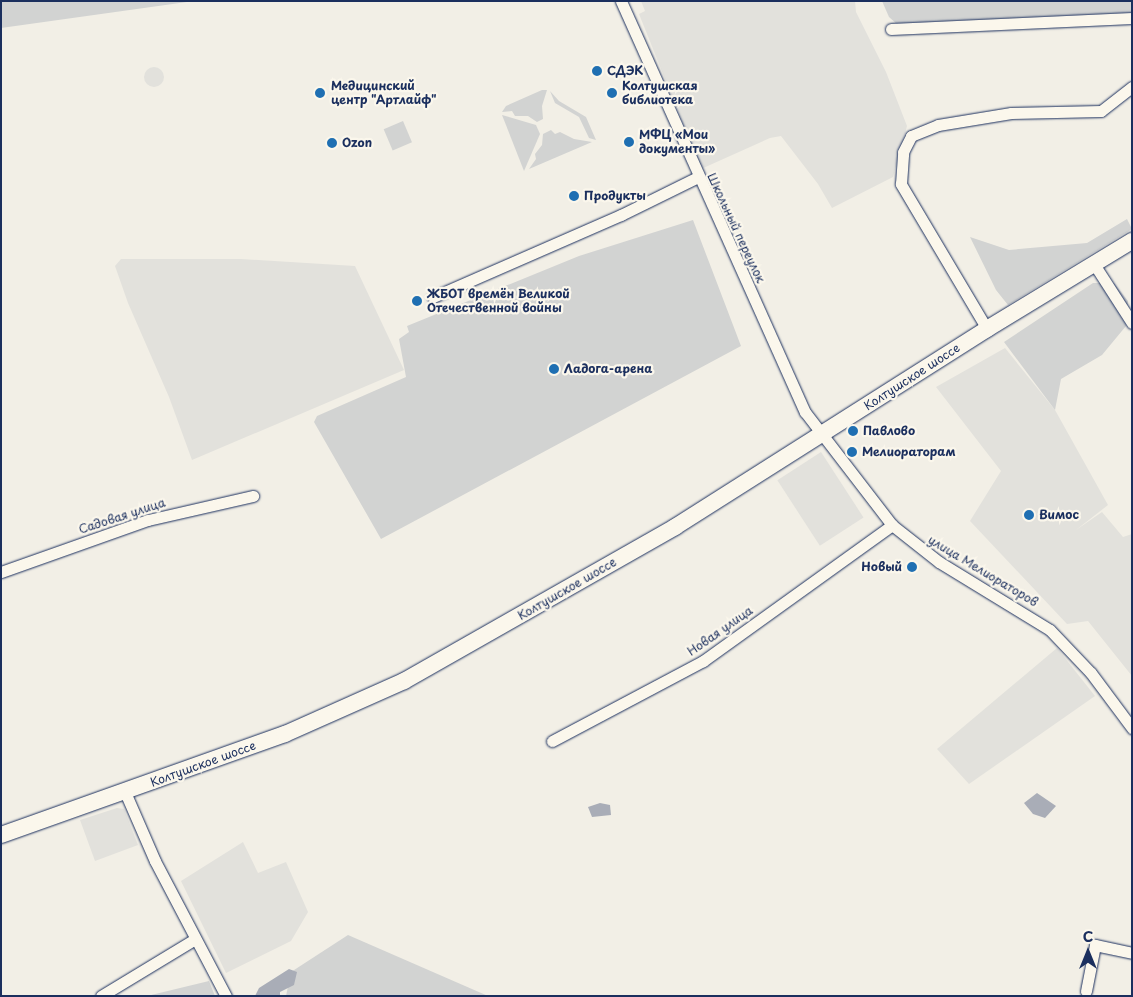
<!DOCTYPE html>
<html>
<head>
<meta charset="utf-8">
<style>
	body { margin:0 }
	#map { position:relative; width:1133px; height:997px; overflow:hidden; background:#f2efe6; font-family:"Playpen Sans",sans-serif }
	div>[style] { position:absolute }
	.built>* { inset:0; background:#e2e1dc; transform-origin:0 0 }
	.round { border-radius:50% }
	.green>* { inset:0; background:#d2d3d2; transform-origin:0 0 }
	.water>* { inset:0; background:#a9adb7 }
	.roads { filter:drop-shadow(0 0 1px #1b2f5e) drop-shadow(0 0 1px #1b2f5e) }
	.minor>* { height:11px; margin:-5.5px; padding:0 5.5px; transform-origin:5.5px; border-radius:5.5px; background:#fbf7ec }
	.secondary>* { height:16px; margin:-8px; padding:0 8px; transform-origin:8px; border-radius:8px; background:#fbf7ec }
	.dots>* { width:14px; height:14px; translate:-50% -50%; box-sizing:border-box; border:2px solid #fbf7ec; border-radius:50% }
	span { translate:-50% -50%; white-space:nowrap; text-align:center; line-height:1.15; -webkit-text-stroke:4.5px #fbf7ec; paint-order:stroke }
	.poi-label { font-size:12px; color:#1b2f5e; font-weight:700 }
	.left { translate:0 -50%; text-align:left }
	.right { translate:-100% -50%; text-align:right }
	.street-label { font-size:12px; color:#1b2f5e }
	.frame { position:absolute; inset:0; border:2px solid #1b2f5e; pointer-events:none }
	.north { position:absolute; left:1063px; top:927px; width:50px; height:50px; -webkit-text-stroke:4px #fbf7ec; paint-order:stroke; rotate:0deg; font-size:14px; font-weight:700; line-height:20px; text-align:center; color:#1b2f5e }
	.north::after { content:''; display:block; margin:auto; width:18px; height:22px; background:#1b2f5e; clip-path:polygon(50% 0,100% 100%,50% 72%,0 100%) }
</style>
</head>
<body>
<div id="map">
	<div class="built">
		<div style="clip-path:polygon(641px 1px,855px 1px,856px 12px,886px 72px,907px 126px,893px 177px,832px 208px,818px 184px,781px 136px,770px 138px,701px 169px,639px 14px,645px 11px)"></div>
		<div class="round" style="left:144px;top:67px;width:20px;height:20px"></div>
		<div style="clip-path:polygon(121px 259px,241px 259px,355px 266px,404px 370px,192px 460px,169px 397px,128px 303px,115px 266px)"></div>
		<div style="clip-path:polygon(1005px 348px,1055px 410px,1108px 505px,1076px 530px,1102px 512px,1123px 537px,1132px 534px,1132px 676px,1088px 621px,1067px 624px,970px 521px,1001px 471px,936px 387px)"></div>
		<div style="left:821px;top:452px;width:78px;height:52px;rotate:57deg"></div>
		<div style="clip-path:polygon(1057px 648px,1095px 696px,969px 784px,937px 749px)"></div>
		<div style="clip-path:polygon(117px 808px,124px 809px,138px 845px,95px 861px,80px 820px)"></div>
		<div style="clip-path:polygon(243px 842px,258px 873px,286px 862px,308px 912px,291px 941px,226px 973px,181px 881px)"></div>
	</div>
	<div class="green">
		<div style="clip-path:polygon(1px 1px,194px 1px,1px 28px)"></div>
		<div style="clip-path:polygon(882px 1px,1132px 1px,1132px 13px,898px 25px,889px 17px)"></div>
		<div style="clip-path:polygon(542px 90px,547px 90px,542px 106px,543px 119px,537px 122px,528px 116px,515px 116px,512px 111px,502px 112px,506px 106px)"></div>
		<div style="clip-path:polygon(550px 91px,559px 101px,586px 117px,596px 140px,589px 138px,579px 117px,555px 103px)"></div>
		<div style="clip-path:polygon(502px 115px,536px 125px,540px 134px,524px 171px)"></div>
		<div style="left:403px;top:121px;width:23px;height:21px;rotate:67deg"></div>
		<div style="clip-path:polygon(551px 130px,555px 134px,560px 132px,574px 139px,592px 142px,529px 169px,536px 159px,535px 154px,542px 145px,543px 134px)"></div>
		<div style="clip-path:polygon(1127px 219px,1132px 229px,1008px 305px,996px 290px,970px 237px,1009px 250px,1087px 243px)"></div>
		<div style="clip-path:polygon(693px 220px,741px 346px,381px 539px,314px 422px,317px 416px,406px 377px,399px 339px,409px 332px,407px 326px,579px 256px)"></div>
		<div style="clip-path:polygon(1093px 283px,1114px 283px,1128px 301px,1126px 326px,1102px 355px,1061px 379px,1055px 410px,1004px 342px)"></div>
		<div style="clip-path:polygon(348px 935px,488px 996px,286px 996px,291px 972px)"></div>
		<div style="clip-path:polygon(209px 981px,215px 996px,147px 996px)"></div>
	</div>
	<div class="water">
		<div style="clip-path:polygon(1037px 793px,1056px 806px,1045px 818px,1033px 814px,1024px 803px)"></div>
		<div style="clip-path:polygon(600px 803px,610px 805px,611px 815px,592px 817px,588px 807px)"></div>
		<div style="clip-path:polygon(289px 969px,297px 972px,294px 985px,280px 992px,280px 996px,255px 996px,259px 988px)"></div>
	</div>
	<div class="roads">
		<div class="minor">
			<div style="left:621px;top:1px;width:450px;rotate:65.9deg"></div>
			<div style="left:805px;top:412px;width:143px;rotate:52.4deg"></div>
			<div style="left:892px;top:525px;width:60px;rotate:38.2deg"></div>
			<div style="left:939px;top:562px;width:130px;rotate:31.5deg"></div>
			<div style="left:1050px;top:630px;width:59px;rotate:46.4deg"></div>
			<div style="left:1091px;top:673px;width:69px;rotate:53.3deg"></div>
			<div style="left:891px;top:29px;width:241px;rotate:-2.6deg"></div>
			<div style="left:1094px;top:264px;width:70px;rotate:57.2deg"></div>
			<div style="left:433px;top:297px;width:205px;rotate:-23.6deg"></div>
			<div style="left:621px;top:215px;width:86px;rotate:-26.3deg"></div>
			<div style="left:987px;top:329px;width:169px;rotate:-120.7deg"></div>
			<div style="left:901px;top:184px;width:32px;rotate:-86deg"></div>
			<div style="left:903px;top:152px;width:18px;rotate:-63deg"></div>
			<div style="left:911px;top:136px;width:29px;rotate:-22deg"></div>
			<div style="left:938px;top:125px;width:74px;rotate:-9.3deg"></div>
			<div style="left:1011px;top:113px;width:90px;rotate:-1.3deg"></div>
			<div style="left:1101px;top:111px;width:39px;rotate:-38deg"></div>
			<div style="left:1px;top:572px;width:156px;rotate:-19.5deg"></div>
			<div style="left:148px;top:520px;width:108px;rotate:-12.9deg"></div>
			<div style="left:552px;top:741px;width:171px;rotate:-27.9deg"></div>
			<div style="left:703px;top:661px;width:233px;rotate:-35.7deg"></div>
			<div style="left:125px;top:792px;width:75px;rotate:66.5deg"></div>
			<div style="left:155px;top:861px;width:153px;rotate:62.3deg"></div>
			<div style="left:1086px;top:991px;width:47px;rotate:-78.9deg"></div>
			<div style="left:1095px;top:945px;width:38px;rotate:12deg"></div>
			<div style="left:101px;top:996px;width:110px;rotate:-31.2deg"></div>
		</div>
		<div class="secondary">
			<div style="left:1px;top:835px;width:301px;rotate:-19.6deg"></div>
			<div style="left:285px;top:734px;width:130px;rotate:-24deg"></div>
			<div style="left:404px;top:681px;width:312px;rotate:-29.6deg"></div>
			<div style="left:675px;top:527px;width:370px;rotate:-32.4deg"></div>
			<div style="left:987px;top:329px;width:170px;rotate:-31.3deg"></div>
		</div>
	</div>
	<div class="dots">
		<div style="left:597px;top:71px;background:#1f6fb2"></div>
		<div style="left:320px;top:93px;background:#1f6fb2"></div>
		<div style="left:612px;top:93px;background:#1f6fb2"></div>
		<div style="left:629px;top:142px;background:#1f6fb2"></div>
		<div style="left:332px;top:143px;background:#1f6fb2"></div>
		<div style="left:574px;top:196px;background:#1f6fb2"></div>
		<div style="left:417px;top:301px;background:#1f6fb2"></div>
		<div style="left:554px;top:369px;background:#1f6fb2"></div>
		<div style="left:853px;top:431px;background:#1f6fb2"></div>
		<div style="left:852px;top:452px;background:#1f6fb2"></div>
		<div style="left:1029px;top:515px;background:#1f6fb2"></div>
		<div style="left:912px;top:567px;background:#1f6fb2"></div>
	</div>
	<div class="poi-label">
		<span class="left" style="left:607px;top:71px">СДЭК</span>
		<span class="left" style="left:331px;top:93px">Медицинский<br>центр "Артлайф"</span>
		<span class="left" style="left:622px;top:93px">Колтушская<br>библиотека</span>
		<span class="left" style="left:639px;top:142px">МФЦ «Мои<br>документы»</span>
		<span class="left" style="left:342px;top:143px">Ozon</span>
		<span class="left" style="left:584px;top:196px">Продукты</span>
		<span class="left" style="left:427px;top:301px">ЖБОТ времён Великой<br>Отечественной войны</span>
		<span class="left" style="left:564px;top:369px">Ладога-арена</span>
		<span class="left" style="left:863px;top:431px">Павлово</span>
		<span class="left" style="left:862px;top:452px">Мелиораторам</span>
		<span class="left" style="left:1039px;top:515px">Вимос</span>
		<span class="right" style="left:902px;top:567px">Новый</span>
	</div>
	<div class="street-label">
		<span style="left:736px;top:228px;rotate:65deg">Школьный переулок</span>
		<span style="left:912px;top:377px;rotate:-33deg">Колтушское шоссе</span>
		<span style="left:122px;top:516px;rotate:-18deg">Садовая улица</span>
		<span style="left:983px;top:571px;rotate:31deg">улица Мелиораторов</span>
		<span style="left:567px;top:589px;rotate:-30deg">Колтушское шоссе</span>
		<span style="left:720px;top:631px;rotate:-35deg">Новая улица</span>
		<span style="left:203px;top:764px;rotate:-20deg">Колтушское шоссе</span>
	</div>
	<div class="frame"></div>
	<div class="north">С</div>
</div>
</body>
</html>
